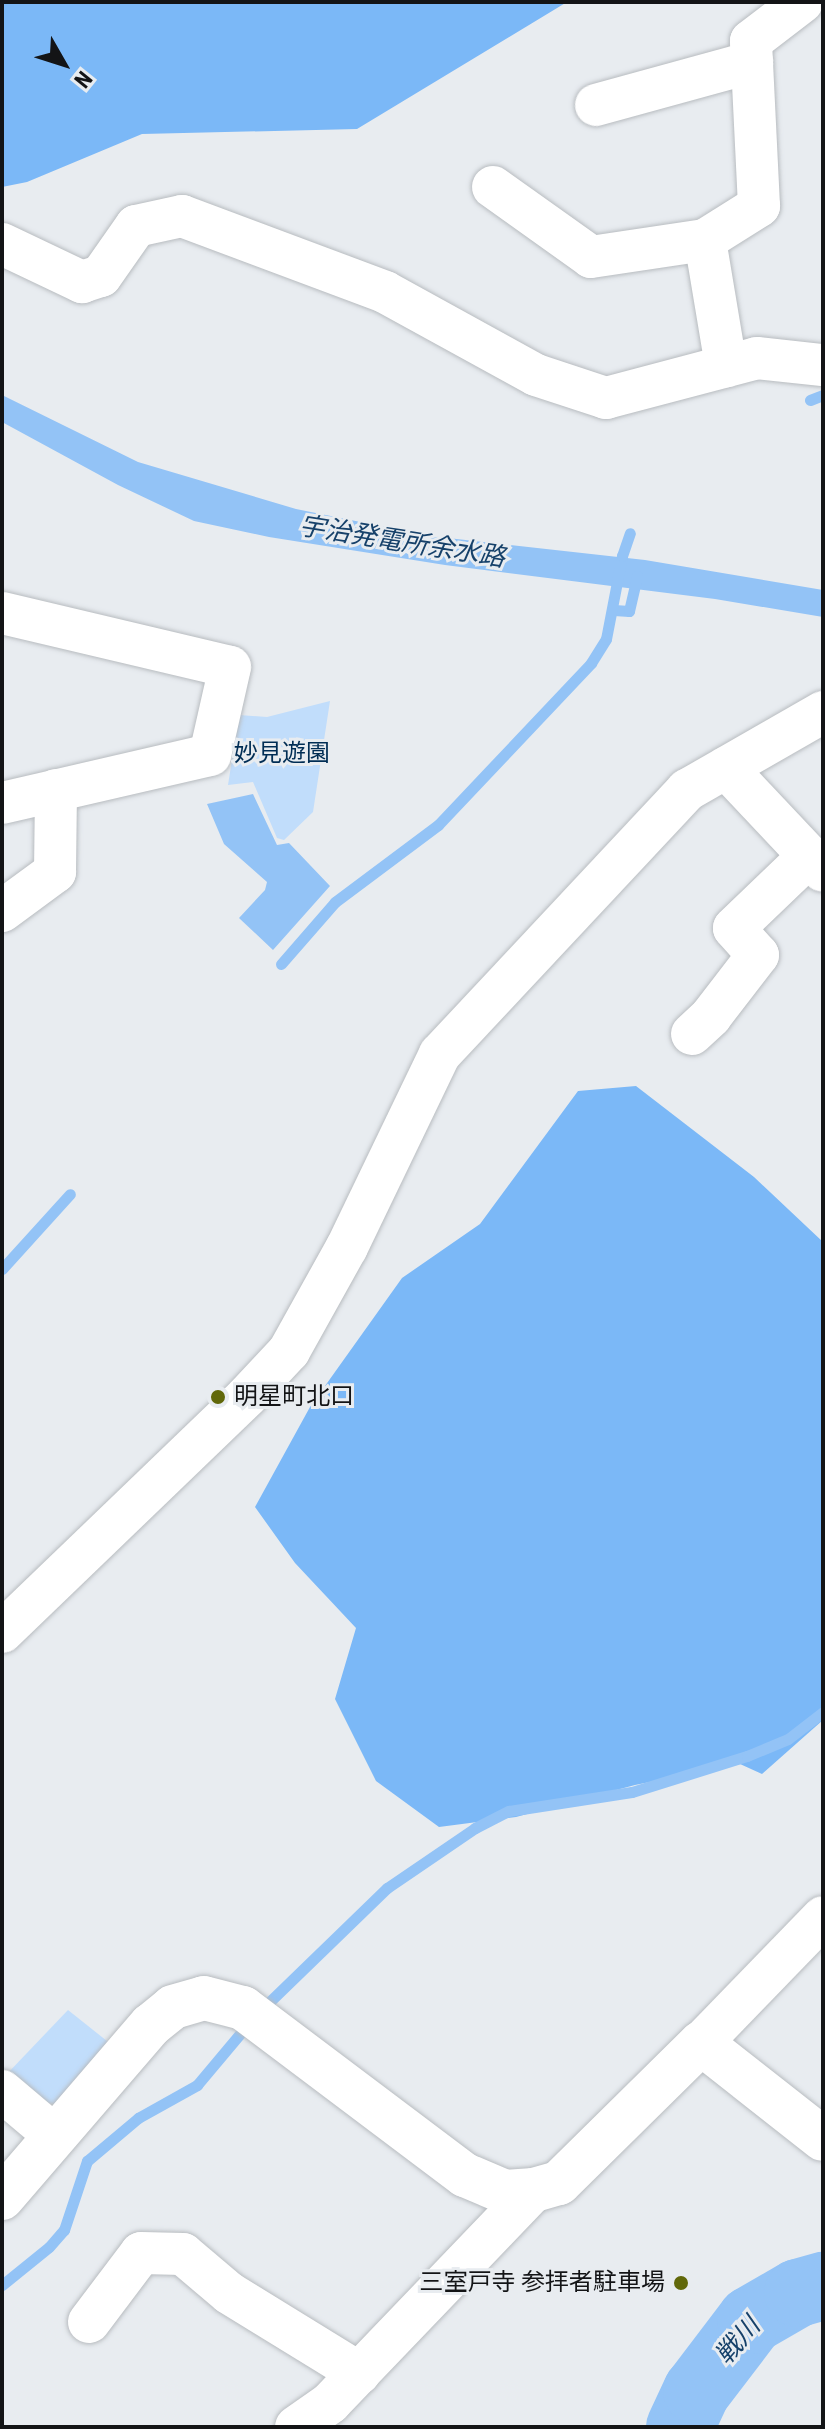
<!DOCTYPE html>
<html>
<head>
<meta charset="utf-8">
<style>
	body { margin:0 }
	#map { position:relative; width:825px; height:2429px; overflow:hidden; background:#e8ecf0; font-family:"Roboto Condensed","Noto Sans JP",sans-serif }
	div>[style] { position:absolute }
	.green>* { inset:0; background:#c1ddfb }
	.forest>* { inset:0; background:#7bb8f7 }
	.water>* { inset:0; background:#93c3f6 }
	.stream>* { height:11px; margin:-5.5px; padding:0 5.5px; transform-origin:5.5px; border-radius:5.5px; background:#93c3f6 }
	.river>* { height:68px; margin:-34px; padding:0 34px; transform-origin:34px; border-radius:34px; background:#93c3f6 }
	.roads { filter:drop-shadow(0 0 2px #b8bcc0) drop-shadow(0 0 2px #b8bcc0) }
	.minor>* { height:42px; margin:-21px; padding:0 21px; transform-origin:21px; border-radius:21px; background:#fff }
	.tertiary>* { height:44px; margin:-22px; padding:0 22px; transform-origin:22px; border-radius:22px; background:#fff }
	.dots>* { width:22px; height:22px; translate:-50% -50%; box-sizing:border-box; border:4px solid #e8ecf0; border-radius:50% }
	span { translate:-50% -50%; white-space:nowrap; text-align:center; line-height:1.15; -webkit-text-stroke:6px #e8ecf0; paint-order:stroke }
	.park-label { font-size:24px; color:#002d54 }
	.poi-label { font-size:24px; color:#131416 }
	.left { translate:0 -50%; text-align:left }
	.right { translate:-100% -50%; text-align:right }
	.water-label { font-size:26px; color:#16416a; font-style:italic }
	.frame { position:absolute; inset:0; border:4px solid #131416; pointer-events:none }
	.north { position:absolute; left:24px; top:24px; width:80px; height:80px; -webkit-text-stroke:6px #e8ecf0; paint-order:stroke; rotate:129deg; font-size:22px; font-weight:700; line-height:32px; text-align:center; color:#131416 }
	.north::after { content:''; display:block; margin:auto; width:28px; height:36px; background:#131416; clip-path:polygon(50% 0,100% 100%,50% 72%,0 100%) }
</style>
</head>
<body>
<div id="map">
	<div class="green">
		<div style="clip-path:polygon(330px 701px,313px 812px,284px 840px,277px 838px,253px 782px,228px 785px,239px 715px,267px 717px)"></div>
		<div style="clip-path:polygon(68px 2010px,112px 2045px,55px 2104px,33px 2101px,5px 2076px)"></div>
	</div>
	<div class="forest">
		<div style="clip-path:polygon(2px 2px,567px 2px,357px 129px,142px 134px,27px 182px,2px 187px)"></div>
		<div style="clip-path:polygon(636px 1086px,754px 1177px,823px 1242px,823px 1720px,762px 1774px,740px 1764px,635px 1785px,516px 1817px,439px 1827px,376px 1781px,335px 1699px,356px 1628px,295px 1563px,255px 1507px,310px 1407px,402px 1278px,480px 1224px,578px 1091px)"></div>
	</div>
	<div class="water">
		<div style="clip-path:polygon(2px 395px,138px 462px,296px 509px,430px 536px,645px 560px,823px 590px,823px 617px,715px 599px,445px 565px,269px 537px,194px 521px,118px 485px,2px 422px)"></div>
		<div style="clip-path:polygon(253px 794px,277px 845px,289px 843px,330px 886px,273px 950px,239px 918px,265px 890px,267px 882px,224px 844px,207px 804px)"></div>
	</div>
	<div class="stream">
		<div style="left:810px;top:400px;width:14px;rotate:-21deg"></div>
		<div style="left:614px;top:610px;width:15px;rotate:4deg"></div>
		<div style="left:629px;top:611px;width:36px;rotate:-77deg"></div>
		<div style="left:281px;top:964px;width:82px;rotate:-48.9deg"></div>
		<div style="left:335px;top:902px;width:129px;rotate:-36.8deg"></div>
		<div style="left:438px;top:825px;width:223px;rotate:-46.6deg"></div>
		<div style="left:591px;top:663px;width:28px;rotate:-58deg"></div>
		<div style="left:606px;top:639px;width:85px;rotate:-79.1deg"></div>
		<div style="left:622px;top:556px;width:24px;rotate:-71deg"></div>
		<div style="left:2px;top:1269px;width:101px;rotate:-47.8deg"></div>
		<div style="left:260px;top:2011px;width:177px;rotate:-44.1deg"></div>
		<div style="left:387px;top:1888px;width:107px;rotate:-34.3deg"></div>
		<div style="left:475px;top:1828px;width:38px;rotate:-27deg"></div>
		<div style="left:509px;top:1811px;width:124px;rotate:-8.8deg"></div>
		<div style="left:632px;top:1792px;width:121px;rotate:-17.4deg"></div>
		<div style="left:747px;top:1756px;width:44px;rotate:-22.5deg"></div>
		<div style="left:788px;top:1739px;width:44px;rotate:-37.6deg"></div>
		<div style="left:2px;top:2285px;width:60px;rotate:-39deg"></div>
		<div style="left:49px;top:2247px;width:23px;rotate:-49deg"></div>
		<div style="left:64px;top:2230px;width:73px;rotate:-71.6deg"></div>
		<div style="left:87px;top:2161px;width:67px;rotate:-40.1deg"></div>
		<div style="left:138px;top:2118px;width:68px;rotate:-29.2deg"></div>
		<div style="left:197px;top:2085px;width:81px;rotate:-50deg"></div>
	</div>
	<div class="river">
		<div style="left:680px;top:2427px;width:40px;rotate:-65deg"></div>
		<div style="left:697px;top:2391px;width:89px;rotate:-52.7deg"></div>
		<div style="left:751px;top:2320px;width:54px;rotate:-29.9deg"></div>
		<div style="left:798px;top:2293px;width:26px;rotate:-16deg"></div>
	</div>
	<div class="roads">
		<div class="minor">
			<div style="left:596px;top:105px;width:162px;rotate:-15.4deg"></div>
			<div style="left:493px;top:187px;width:120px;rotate:35.5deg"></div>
			<div style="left:591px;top:257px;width:115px;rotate:-8.5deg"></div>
			<div style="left:705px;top:240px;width:64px;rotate:-32.2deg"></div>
			<div style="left:759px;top:206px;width:165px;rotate:-92.8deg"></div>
			<div style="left:751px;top:41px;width:64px;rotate:-37.4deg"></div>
			<div style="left:705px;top:240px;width:128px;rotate:80.5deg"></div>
			<div style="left:2px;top:244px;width:89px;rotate:25.4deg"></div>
			<div style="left:82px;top:282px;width:20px;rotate:-18deg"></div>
			<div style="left:101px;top:276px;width:61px;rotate:-55deg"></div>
			<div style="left:136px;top:226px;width:47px;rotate:-12.3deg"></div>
			<div style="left:182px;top:216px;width:217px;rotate:20.5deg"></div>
			<div style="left:385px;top:292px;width:172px;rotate:28.8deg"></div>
			<div style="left:536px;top:375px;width:74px;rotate:18.2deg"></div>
			<div style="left:606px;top:398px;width:156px;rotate:-14.8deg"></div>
			<div style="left:757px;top:358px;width:66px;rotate:6.1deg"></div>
			<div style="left:2px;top:613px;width:234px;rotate:13.3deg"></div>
			<div style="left:230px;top:667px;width:90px;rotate:102.8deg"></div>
			<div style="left:210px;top:755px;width:213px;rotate:167deg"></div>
			<div style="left:726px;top:768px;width:141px;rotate:46.7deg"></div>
			<div style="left:2px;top:911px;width:66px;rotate:-36.3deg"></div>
			<div style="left:55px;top:872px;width:82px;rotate:-89.3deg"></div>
			<div style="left:692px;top:1034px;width:26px;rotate:-43deg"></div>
			<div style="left:711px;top:1016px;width:77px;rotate:-52.4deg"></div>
			<div style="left:758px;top:955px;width:36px;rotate:-132deg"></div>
			<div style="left:734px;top:928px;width:104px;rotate:-43.8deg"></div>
			<div style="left:2px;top:1632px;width:339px;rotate:-43.9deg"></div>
			<div style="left:246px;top:1397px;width:63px;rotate:-46.9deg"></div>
			<div style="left:289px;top:1351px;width:119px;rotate:-60.9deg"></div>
			<div style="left:347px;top:1247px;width:214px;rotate:-64.3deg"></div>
			<div style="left:440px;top:1054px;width:362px;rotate:-46.9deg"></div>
			<div style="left:687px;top:790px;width:157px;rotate:-29.8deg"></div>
			<div style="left:701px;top:2043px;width:175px;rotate:-45.9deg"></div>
			<div style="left:2px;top:2091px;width:70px;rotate:40.3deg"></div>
			<div style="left:89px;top:2322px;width:86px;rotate:-53deg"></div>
			<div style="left:141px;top:2253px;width:42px;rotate:1.4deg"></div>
			<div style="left:183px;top:2254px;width:60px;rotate:40.3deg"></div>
			<div style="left:229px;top:2293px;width:153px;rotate:31.6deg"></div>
			<div style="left:296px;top:2427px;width:42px;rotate:-35.2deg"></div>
			<div style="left:330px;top:2403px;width:295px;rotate:-46.2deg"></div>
		</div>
		<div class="tertiary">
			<div style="left:2px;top:2198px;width:228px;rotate:-49.3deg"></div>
			<div style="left:151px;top:2025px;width:28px;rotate:-39deg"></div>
			<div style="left:173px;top:2007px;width:32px;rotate:-16deg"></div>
			<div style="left:204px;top:1998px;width:40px;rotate:14.4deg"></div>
			<div style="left:243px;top:2008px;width:278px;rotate:37deg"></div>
			<div style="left:465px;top:2175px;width:43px;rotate:23deg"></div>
			<div style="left:505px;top:2192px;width:29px;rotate:-4deg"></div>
			<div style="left:534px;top:2190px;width:26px;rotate:-16deg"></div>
			<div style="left:559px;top:2183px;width:199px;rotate:-44.6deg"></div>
			<div style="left:701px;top:2043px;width:155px;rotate:38.2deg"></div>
		</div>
	</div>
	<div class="dots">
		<div style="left:218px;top:1397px;background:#61680a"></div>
		<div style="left:681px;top:2283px;background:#61680a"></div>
	</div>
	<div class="park-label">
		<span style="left:282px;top:754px">妙見遊園</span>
	</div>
	<div class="poi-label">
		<span class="left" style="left:234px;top:1397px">明星町北口</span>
		<span class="right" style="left:665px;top:2283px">三室戸寺 参拝者駐車場</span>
	</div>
	<div class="water-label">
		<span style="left:402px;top:542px;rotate:9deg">宇治発電所余水路</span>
		<span style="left:738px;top:2341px;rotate:-49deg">戦川</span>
	</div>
	<div class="frame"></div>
	<div class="north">N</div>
</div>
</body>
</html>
